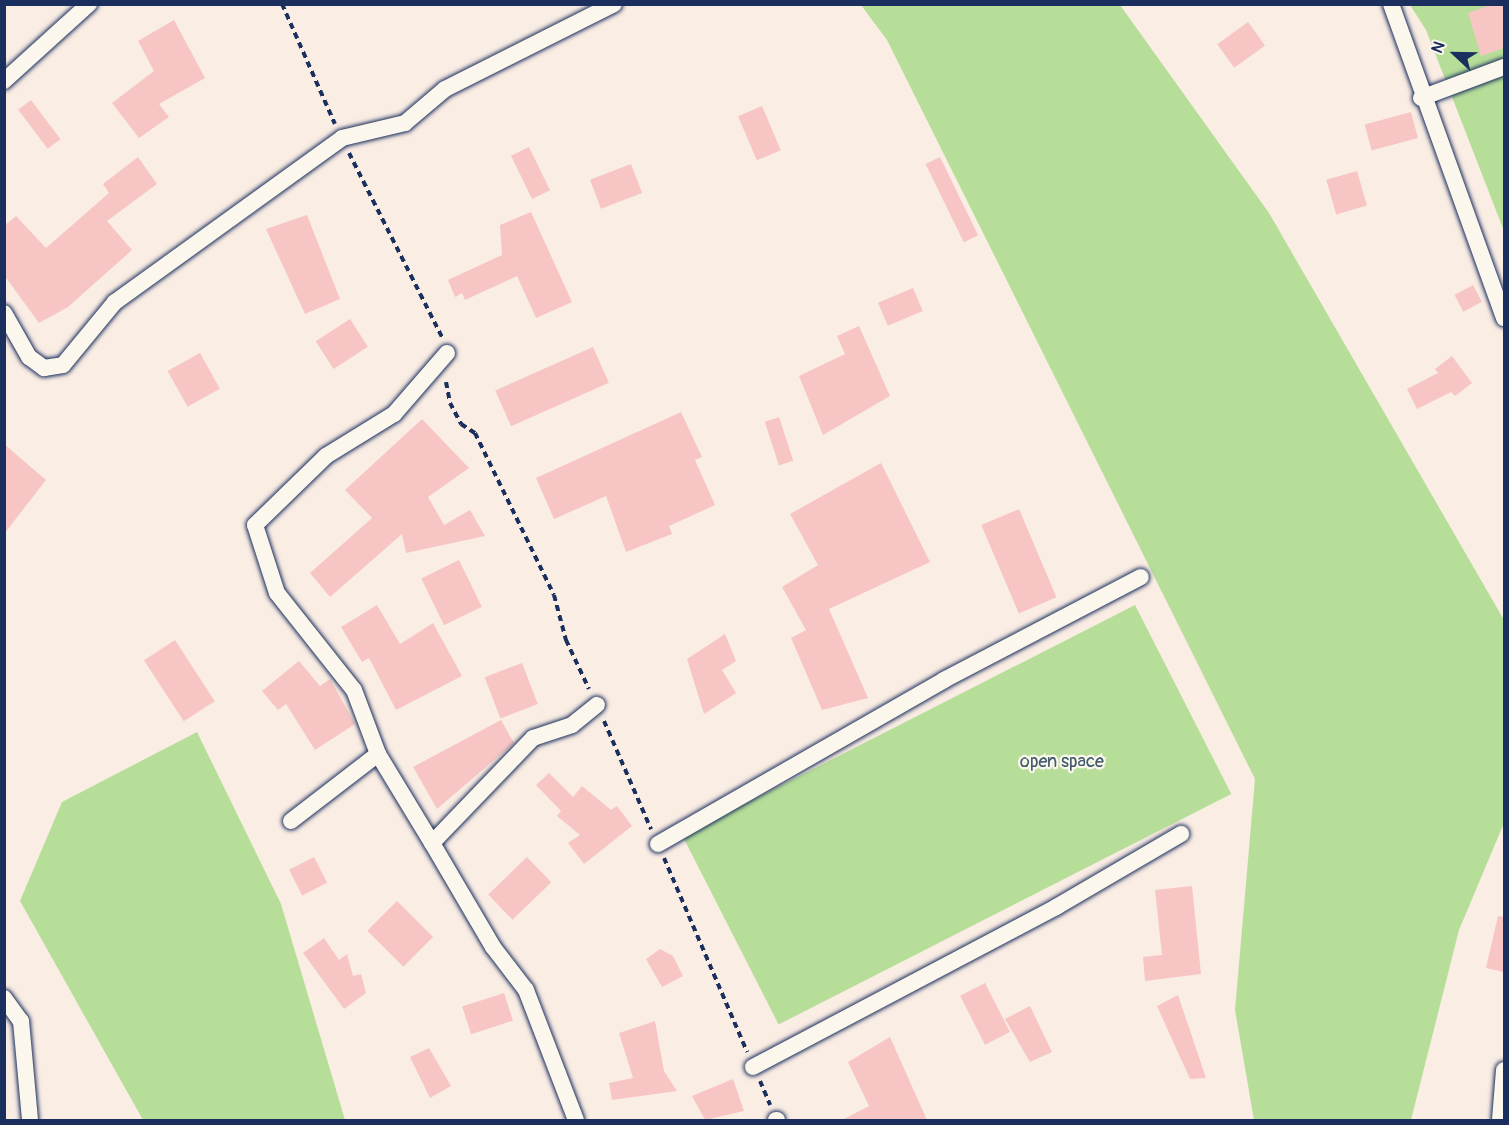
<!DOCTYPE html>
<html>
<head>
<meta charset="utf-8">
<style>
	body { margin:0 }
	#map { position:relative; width:1509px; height:1125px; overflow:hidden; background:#faede4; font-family:Pangolin,sans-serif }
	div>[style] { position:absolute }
	.green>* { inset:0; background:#b7de99; transform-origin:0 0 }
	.building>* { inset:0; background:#f7c6c4; transform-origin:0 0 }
	.path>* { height:4px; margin-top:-2px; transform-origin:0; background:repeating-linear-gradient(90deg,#1b2f5e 0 6px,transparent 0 10.5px) }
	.roads { filter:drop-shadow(0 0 2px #1b2f5e) drop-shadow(0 0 2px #1b2f5e) }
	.minor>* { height:16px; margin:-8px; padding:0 8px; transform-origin:8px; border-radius:8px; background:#fbf7ec }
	span { translate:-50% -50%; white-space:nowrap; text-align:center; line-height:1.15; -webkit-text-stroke:4.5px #fbf7ec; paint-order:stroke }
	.park-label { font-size:18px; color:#425b6d }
	.frame { position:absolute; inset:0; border:6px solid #1b2f5e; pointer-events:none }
	.north { position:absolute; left:1425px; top:24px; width:60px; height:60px; -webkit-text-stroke:4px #fbf7ec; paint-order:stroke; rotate:292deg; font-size:16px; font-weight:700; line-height:24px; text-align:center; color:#1b2f5e }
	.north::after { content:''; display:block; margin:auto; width:21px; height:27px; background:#1b2f5e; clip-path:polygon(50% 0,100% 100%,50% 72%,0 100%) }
</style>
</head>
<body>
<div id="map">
	<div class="green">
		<div style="clip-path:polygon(861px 5px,1120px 5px,1269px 213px,1504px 620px,1504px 823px,1459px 930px,1411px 1120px,1254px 1120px,1235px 1010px,1255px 779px,887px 40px)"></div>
		<div style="clip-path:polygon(1410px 5px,1504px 5px,1504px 231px,1426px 30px)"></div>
		<div style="left:1135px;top:605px;width:212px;height:508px;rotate:63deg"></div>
		<div style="clip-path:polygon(197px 732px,281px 904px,345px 1120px,143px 1120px,20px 901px,62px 802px)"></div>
	</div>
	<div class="building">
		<div style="clip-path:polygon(1493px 4px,1504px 4px,1504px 48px,1481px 56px,1468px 13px)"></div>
		<div style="clip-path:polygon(174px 20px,205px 78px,159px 104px,169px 117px,139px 138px,112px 103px,154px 71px,138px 41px)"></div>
		<div style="left:1248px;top:22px;width:29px;height:38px;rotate:54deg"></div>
		<div style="left:31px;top:100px;width:49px;height:16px;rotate:53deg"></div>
		<div style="left:762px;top:106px;width:48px;height:26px;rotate:67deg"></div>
		<div style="left:1411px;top:112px;width:27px;height:48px;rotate:75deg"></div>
		<div style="left:529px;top:147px;width:48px;height:20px;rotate:64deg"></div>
		<div style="clip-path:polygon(138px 157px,157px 184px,107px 221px,132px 250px,68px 307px,39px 323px,4px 275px,4px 226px,16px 216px,46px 248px,109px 193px,103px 184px)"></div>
		<div style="left:940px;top:157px;width:87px;height:16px;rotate:64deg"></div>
		<div style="left:631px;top:164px;width:31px;height:44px;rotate:69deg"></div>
		<div style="left:1357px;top:171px;width:36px;height:32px;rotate:74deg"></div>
		<div style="clip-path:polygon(531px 212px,572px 302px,536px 318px,517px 276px,465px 300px,462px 293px,455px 297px,448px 280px,502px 255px,500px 225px)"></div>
		<div style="clip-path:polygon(307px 215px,340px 299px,305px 314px,266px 229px)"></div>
		<div style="left:1473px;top:285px;width:19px;height:21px;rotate:62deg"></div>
		<div style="left:913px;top:288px;width:25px;height:38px;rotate:67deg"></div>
		<div style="left:350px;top:319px;width:33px;height:41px;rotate:57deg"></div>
		<div style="clip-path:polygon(859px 326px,890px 396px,823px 435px,799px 376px,845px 354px,837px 336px)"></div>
		<div style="left:593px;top:347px;width:39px;height:107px;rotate:66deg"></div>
		<div style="left:200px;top:353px;width:41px;height:37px;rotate:61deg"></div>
		<div style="clip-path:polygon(1452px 356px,1472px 383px,1455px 396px,1451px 392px,1417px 409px,1407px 389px,1438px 373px,1435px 369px)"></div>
		<div style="clip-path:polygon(681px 412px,702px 457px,695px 460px,715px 505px,669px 526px,672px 534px,626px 552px,606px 496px,554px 519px,536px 478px)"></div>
		<div style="left:779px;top:417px;width:46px;height:15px;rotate:72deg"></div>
		<div style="clip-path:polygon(422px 419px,469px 468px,428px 497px,444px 525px,470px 510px,485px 536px,406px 553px,402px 534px,330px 597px,310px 573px,372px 518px,345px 490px)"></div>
		<div style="clip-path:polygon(4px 444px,46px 480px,4px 534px)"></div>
		<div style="clip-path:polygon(881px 463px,930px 562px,829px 609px,868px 698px,822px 710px,791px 638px,806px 630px,782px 587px,818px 565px,790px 514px)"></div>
		<div style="left:1019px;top:509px;width:96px;height:41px;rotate:67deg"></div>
		<div style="left:459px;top:560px;width:52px;height:42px;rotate:64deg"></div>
		<div style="clip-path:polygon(377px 605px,400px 644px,433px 623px,462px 676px,396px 710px,369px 658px,362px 662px,341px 627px)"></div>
		<div style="clip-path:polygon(725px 634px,736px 661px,722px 670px,736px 693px,704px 714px,687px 659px)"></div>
		<div style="left:175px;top:640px;width:73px;height:37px;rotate:57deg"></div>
		<div style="clip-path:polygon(299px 661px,320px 686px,330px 679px,355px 724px,315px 750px,286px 704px,278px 710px,262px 691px)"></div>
		<div style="left:522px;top:663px;width:44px;height:40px;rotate:69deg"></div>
		<div style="clip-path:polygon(501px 720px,514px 743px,437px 809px,413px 767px)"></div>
		<div style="clip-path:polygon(549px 773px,573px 797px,582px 786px,611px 810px,617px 806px,632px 826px,584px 864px,568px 843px,580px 835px,557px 816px,561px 811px,536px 785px)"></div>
		<div style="left:314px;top:857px;width:29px;height:28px;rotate:63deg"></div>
		<div style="left:527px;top:857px;width:35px;height:54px;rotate:46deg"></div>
		<div style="clip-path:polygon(1192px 886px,1201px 974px,1145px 981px,1143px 957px,1162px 955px,1155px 890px)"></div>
		<div style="left:397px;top:901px;width:51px;height:42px;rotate:45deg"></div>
		<div style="clip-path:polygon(1498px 916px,1504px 917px,1504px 972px,1486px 968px)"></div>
		<div style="clip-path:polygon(324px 938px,339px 960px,347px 954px,353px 976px,361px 974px,366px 993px,344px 1009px,303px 953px)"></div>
		<div style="clip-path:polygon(660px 949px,673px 956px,683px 976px,662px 987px,646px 959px)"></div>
		<div style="left:985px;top:983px;width:55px;height:28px;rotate:63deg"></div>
		<div style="left:504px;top:993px;width:29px;height:44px;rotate:72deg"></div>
		<div style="clip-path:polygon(1178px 995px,1206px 1078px,1190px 1079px,1157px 1006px)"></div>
		<div style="clip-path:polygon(1030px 1006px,1052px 1052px,1030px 1062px,1005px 1019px)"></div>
		<div style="clip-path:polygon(655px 1021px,664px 1071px,677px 1091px,612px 1100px,609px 1083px,633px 1078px,619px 1033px)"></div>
		<div style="clip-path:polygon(890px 1037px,927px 1120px,842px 1120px,869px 1106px,848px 1062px)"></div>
		<div style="clip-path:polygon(429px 1048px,451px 1086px,430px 1098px,410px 1057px)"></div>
		<div style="clip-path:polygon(733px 1079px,744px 1111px,705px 1120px,692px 1096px)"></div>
	</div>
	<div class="path">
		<div style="left:282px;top:4px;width:131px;rotate:66.2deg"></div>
		<div style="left:349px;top:153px;width:208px;rotate:63.2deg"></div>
		<div style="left:446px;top:382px;width:21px;rotate:79deg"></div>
		<div style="left:450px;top:403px;width:24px;rotate:62deg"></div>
		<div style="left:461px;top:424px;width:17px;rotate:33deg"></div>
		<div style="left:475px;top:433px;width:180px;rotate:64deg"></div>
		<div style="left:554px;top:595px;width:47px;rotate:75.1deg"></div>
		<div style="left:566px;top:640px;width:54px;rotate:64.9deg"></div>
		<div style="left:604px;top:721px;width:118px;rotate:66.5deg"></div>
		<div style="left:664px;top:858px;width:211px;rotate:66.8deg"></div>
		<div style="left:760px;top:1081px;width:26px;rotate:67deg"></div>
	</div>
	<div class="roads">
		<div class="minor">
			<div style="left:1391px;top:4px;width:334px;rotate:70.2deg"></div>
			<div style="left:4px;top:81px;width:115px;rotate:-42.2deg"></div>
			<div style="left:1421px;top:98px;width:89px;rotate:-20.5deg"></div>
			<div style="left:4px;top:313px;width:51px;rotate:60.4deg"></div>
			<div style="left:29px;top:357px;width:19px;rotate:36deg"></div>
			<div style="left:44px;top:368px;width:19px;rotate:-9deg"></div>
			<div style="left:63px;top:365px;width:82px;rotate:-50.5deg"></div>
			<div style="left:115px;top:302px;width:280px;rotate:-35.8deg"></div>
			<div style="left:342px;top:138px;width:65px;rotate:-13.4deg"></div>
			<div style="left:405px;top:123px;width:52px;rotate:-40.4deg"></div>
			<div style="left:445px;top:89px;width:189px;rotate:-26.7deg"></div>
			<div style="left:447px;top:353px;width:81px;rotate:131deg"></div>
			<div style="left:394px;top:414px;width:80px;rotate:148.3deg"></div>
			<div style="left:326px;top:456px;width:99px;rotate:135.8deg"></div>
			<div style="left:255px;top:525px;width:71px;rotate:72.1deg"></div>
			<div style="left:277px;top:593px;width:124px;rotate:51.6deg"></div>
			<div style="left:354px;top:690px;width:68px;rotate:69.4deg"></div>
			<div style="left:378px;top:754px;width:104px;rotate:58.8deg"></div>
			<div style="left:432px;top:843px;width:146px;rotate:-46.1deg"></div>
			<div style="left:533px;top:738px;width:41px;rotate:-18.4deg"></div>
			<div style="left:572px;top:725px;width:32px;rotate:-39deg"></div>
			<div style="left:291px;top:821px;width:110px;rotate:-37.6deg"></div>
			<div style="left:432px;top:843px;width:121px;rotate:59.6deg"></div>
			<div style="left:493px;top:947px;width:54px;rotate:52.5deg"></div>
			<div style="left:526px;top:990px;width:139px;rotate:69deg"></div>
			<div style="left:658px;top:844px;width:330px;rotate:-29.8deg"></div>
			<div style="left:944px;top:680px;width:222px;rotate:-27.6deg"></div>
			<div style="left:4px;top:998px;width:29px;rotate:54deg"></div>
			<div style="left:21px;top:1021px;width:99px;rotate:84.8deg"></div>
			<div style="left:753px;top:1067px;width:343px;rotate:-27.8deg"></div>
			<div style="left:1056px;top:907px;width:145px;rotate:-30.3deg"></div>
			<div style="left:776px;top:1120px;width:1px"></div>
			<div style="left:1500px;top:1120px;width:50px;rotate:-85.4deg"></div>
		</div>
	</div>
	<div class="park-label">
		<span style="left:1062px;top:762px">open space</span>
	</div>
	<div class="frame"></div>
	<div class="north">N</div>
</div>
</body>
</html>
